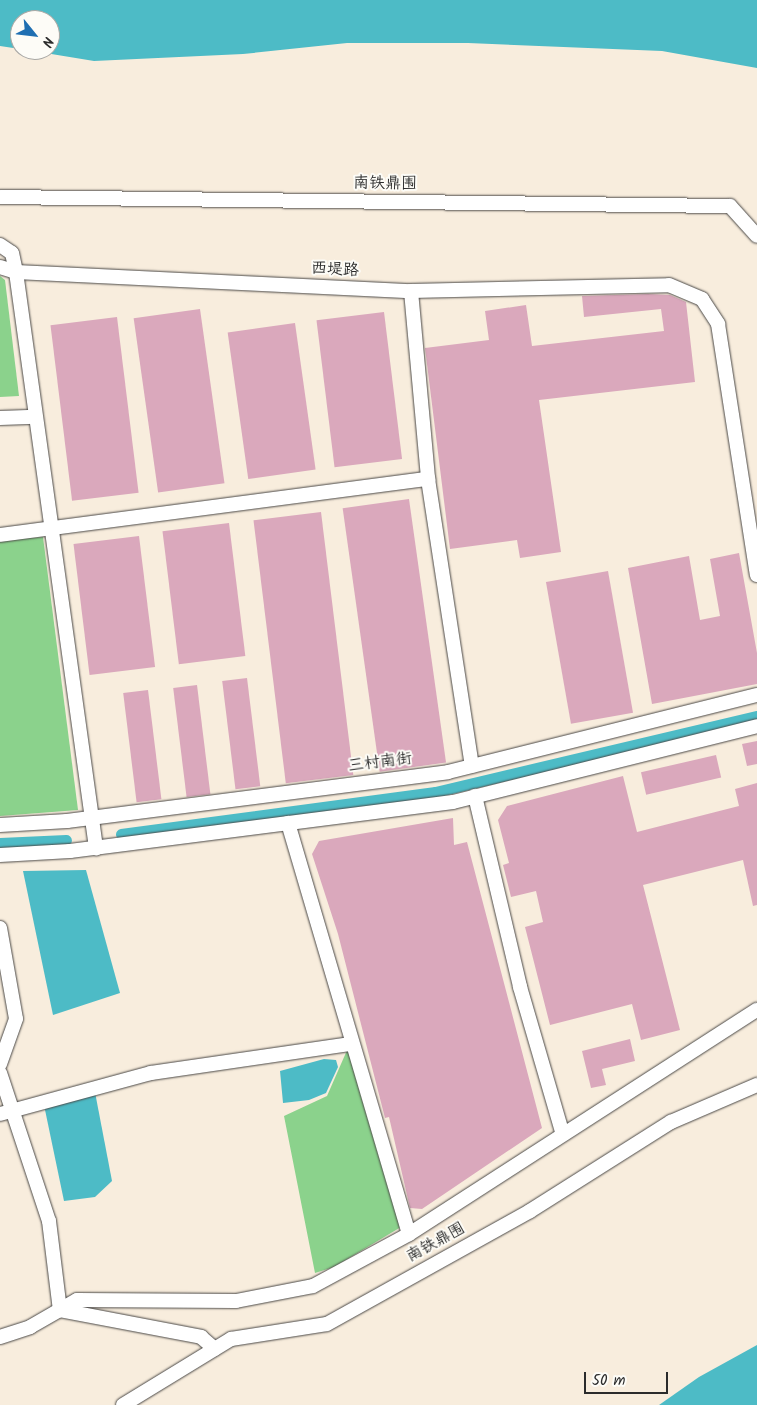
<!DOCTYPE html>
<html>
<head>
<meta charset="utf-8">
<style>
	body { margin:0 }
	#map { position:relative; width:757px; height:1405px; overflow:hidden; background:#f8eddd; font-family:Kalam,"LXGW WenKai TC",sans-serif }
	div>[style] { position:absolute }
	.green>* { inset:0; background:#8bd28c }
	.water>* { inset:0; background:#4dbbc6 }
	.canal>* { height:11px; margin:-5.5px; padding:0 5.5px; transform-origin:5.5px; border-radius:5.5px; background:#4dbbc6 }
	.building>* { inset:0; background:#daa8bc; transform-origin:0 0 }
	.roads { filter:drop-shadow(0 0 1px #4a4846) drop-shadow(0 0 1px #4a4846) }
	.minor>* { height:14px; margin:-7px; padding:0 7px; transform-origin:7px; border-radius:7px; background:#fff }
	span { translate:-50% -50%; white-space:nowrap; text-align:center; line-height:1.15; -webkit-text-stroke:4px #fdfcf7; paint-order:stroke }
	.street-label { font-size:16px; color:#2b2b2b }
	.north { position:absolute; left:10px; top:10px; width:50px; height:50px; box-sizing:border-box; background:#fdfcf7; border:1px solid #a9a8a5; border-radius:50%; rotate:119deg; font-size:14px; font-weight:700; line-height:20px; text-align:center; color:#2b2b2b }
	.north::after { content:''; display:block; margin:auto; width:18px; height:22px; background:#1f6fb2; clip-path:polygon(50% 0,100% 100%,50% 72%,0 100%) }
	.scale { position:absolute; left:584px; top:1372px; width:84px; height:22px; box-sizing:border-box; border:2px solid #2b2b2b; border-top:0; padding-left:6px; font-size:15px; line-height:18px; white-space:nowrap; color:#2b2b2b; -webkit-text-stroke:4px #fdfcf7; paint-order:stroke }
</style>
</head>
<body>
<div id="map">
	<div class="green">
		<div style="clip-path:polygon(0 276px,5px 280px,19px 396px,0 397px)"></div>
		<div style="clip-path:polygon(43px 537px,78px 810px,0 816px,0 540px)"></div>
		<div style="clip-path:polygon(348px 1048px,401px 1227px,334px 1267px,315px 1273px,284px 1116px,327px 1096px)"></div>
	</div>
	<div class="water">
		<div style="clip-path:polygon(0 0,757px 0,757px 68px,662px 51px,468px 43px,347px 43px,243px 54px,94px 61px,27px 50px,50px 50px,50px 20px,20px 20px,20px 49px,0 46px)"></div>
		<div style="clip-path:polygon(86px 870px,120px 993px,53px 1015px,23px 871px)"></div>
		<div style="clip-path:polygon(324px 1059px,336px 1060px,338px 1067px,326px 1093px,309px 1100px,283px 1103px,280px 1071px)"></div>
		<div style="clip-path:polygon(94px 1087px,112px 1181px,95px 1197px,64px 1201px,44px 1105px)"></div>
		<div style="clip-path:polygon(757px 1345px,757px 1405px,659px 1405px,699px 1377px)"></div>
	</div>
	<div class="canal">
		<div style="left:121px;top:834px;width:317px;rotate:-7.6deg"></div>
		<div style="left:435px;top:792px;width:331px;rotate:-13.3deg"></div>
		<div style="left:0;top:843px;width:66px;rotate:-2.6deg"></div>
	</div>
	<div class="building">
		<div style="clip-path:polygon(648px 294px,670px 295px,686px 302px,695px 382px,539px 400px,561px 552px,520px 558px,517px 540px,450px 549px,425px 348px,489px 340px,485px 311px,526px 305px,532px 346px,664px 331px,661px 309px,584px 317px,582px 296px)"></div>
		<div style="left:200px;top:309px;width:176px;height:67px;rotate:82deg"></div>
		<div style="left:384px;top:312px;width:148px;height:68px;rotate:83deg"></div>
		<div style="left:117px;top:317px;width:177px;height:67px;rotate:83deg"></div>
		<div style="left:295px;top:323px;width:148px;height:68px;rotate:82deg"></div>
		<div style="left:409px;top:499px;width:266px;height:67px;rotate:82deg"></div>
		<div style="left:321px;top:512px;width:265px;height:68px;rotate:83deg"></div>
		<div style="left:229px;top:523px;width:134px;height:67px;rotate:83deg"></div>
		<div style="left:139px;top:536px;width:132px;height:66px;rotate:83deg"></div>
		<div style="clip-path:polygon(739px 553px,757px 653px,757px 684px,652px 704px,628px 568px,689px 556px,700px 620px,720px 616px,710px 559px)"></div>
		<div style="left:608px;top:571px;width:144px;height:63px;rotate:80deg"></div>
		<div style="left:247px;top:678px;width:109px;height:25px;rotate:83deg"></div>
		<div style="left:197px;top:685px;width:110px;height:24px;rotate:83deg"></div>
		<div style="left:148px;top:690px;width:110px;height:25px;rotate:83deg"></div>
		<div style="clip-path:polygon(757px 741px,757px 764px,747px 766px,742px 744px)"></div>
		<div style="left:716px;top:755px;width:23px;height:77px;rotate:77deg"></div>
		<div style="clip-path:polygon(623px 776px,637px 832px,739px 806px,735px 789px,757px 783px,757px 905px,753px 906px,743px 860px,643px 885px,680px 1030px,641px 1040px,632px 1004px,550px 1025px,525px 927px,543px 922px,536px 891px,511px 897px,503px 865px,509px 863px,498px 820px,507px 806px)"></div>
		<div style="clip-path:polygon(453px 818px,454px 845px,467px 842px,542px 1128px,422px 1209px,410px 1208px,389px 1117px,385px 1118px,338px 934px,312px 854px,319px 841px)"></div>
		<div style="clip-path:polygon(630px 1039px,635px 1061px,602px 1069px,606px 1085px,591px 1088px,582px 1051px)"></div>
	</div>
	<div class="roads">
		<div class="minor">
			<div style="left:0;top:197px;width:730px;rotate:0.71deg"></div>
			<div style="left:730px;top:206px;width:40px;rotate:48deg"></div>
			<div style="left:0;top:245px;width:14px;rotate:34deg"></div>
			<div style="left:12px;top:253px;width:19px;rotate:78deg"></div>
			<div style="left:16px;top:272px;width:582px;rotate:82.09deg"></div>
			<div style="left:0;top:267px;width:17px;rotate:17deg"></div>
			<div style="left:16px;top:272px;width:395px;rotate:2.8deg"></div>
			<div style="left:411px;top:291px;width:258px;rotate:-1.3deg"></div>
			<div style="left:669px;top:285px;width:36px;rotate:23deg"></div>
			<div style="left:702px;top:299px;width:30px;rotate:57deg"></div>
			<div style="left:718px;top:324px;width:254px;rotate:81.2deg"></div>
			<div style="left:411px;top:291px;width:189px;rotate:84.8deg"></div>
			<div style="left:428px;top:479px;width:290px;rotate:81.3deg"></div>
			<div style="left:0;top:418px;width:35px;rotate:-2deg"></div>
			<div style="left:0;top:535px;width:432px;rotate:-7.5deg"></div>
			<div style="left:475px;top:796px;width:196px;rotate:76.7deg"></div>
			<div style="left:520px;top:987px;width:151px;rotate:73.8deg"></div>
			<div style="left:288px;top:823px;width:428px;rotate:73.6deg"></div>
			<div style="left:0;top:825px;width:67px;rotate:-3.4deg"></div>
			<div style="left:67px;top:821px;width:384px;rotate:-7.3deg"></div>
			<div style="left:448px;top:772px;width:318px;rotate:-14deg"></div>
			<div style="left:0;top:855px;width:70px;rotate:-3.3deg"></div>
			<div style="left:70px;top:851px;width:386px;rotate:-7.3deg"></div>
			<div style="left:453px;top:802px;width:313px;rotate:-14deg"></div>
			<div style="left:0;top:928px;width:92px;rotate:80deg"></div>
			<div style="left:16px;top:1019px;width:48px;rotate:109.6deg"></div>
			<div style="left:0;top:1073px;width:156px;rotate:71.7deg"></div>
			<div style="left:49px;top:1221px;width:90px;rotate:83deg"></div>
			<div style="left:0;top:1114px;width:156px;rotate:-15.2deg"></div>
			<div style="left:151px;top:1073px;width:202px;rotate:-8.3deg"></div>
			<div style="left:60px;top:1310px;width:144px;rotate:10.8deg"></div>
			<div style="left:201px;top:1337px;width:18px;rotate:41deg"></div>
			<div style="left:0;top:1337px;width:32px;rotate:-18deg"></div>
			<div style="left:30px;top:1327px;width:54px;rotate:-29.9deg"></div>
			<div style="left:77px;top:1300px;width:159px;rotate:0.4deg"></div>
			<div style="left:236px;top:1301px;width:78px;rotate:-11deg"></div>
			<div style="left:313px;top:1286px;width:109px;rotate:-28.4deg"></div>
			<div style="left:409px;top:1234px;width:414px;rotate:-32.8deg"></div>
			<div style="left:123px;top:1405px;width:127px;rotate:-31.4deg"></div>
			<div style="left:231px;top:1339px;width:97px;rotate:-8.9deg"></div>
			<div style="left:327px;top:1324px;width:232px;rotate:-29.1deg"></div>
			<div style="left:530px;top:1211px;width:167px;rotate:-32.3deg"></div>
			<div style="left:671px;top:1122px;width:94px;rotate:-23.3deg"></div>
		</div>
	</div>
	<div class="street-label">
		<span style="left:385px;top:184px;rotate:1deg">南铁鼎围</span>
		<span style="left:335px;top:270px;rotate:3deg">西堤路</span>
		<span style="left:380px;top:763px;rotate:-7deg">三村南街</span>
		<span style="left:436px;top:1243px;rotate:-29deg">南铁鼎围</span>
	</div>
	<div class="north">N</div>
	<div class="scale">50 m</div>
</div>
</body>
</html>
